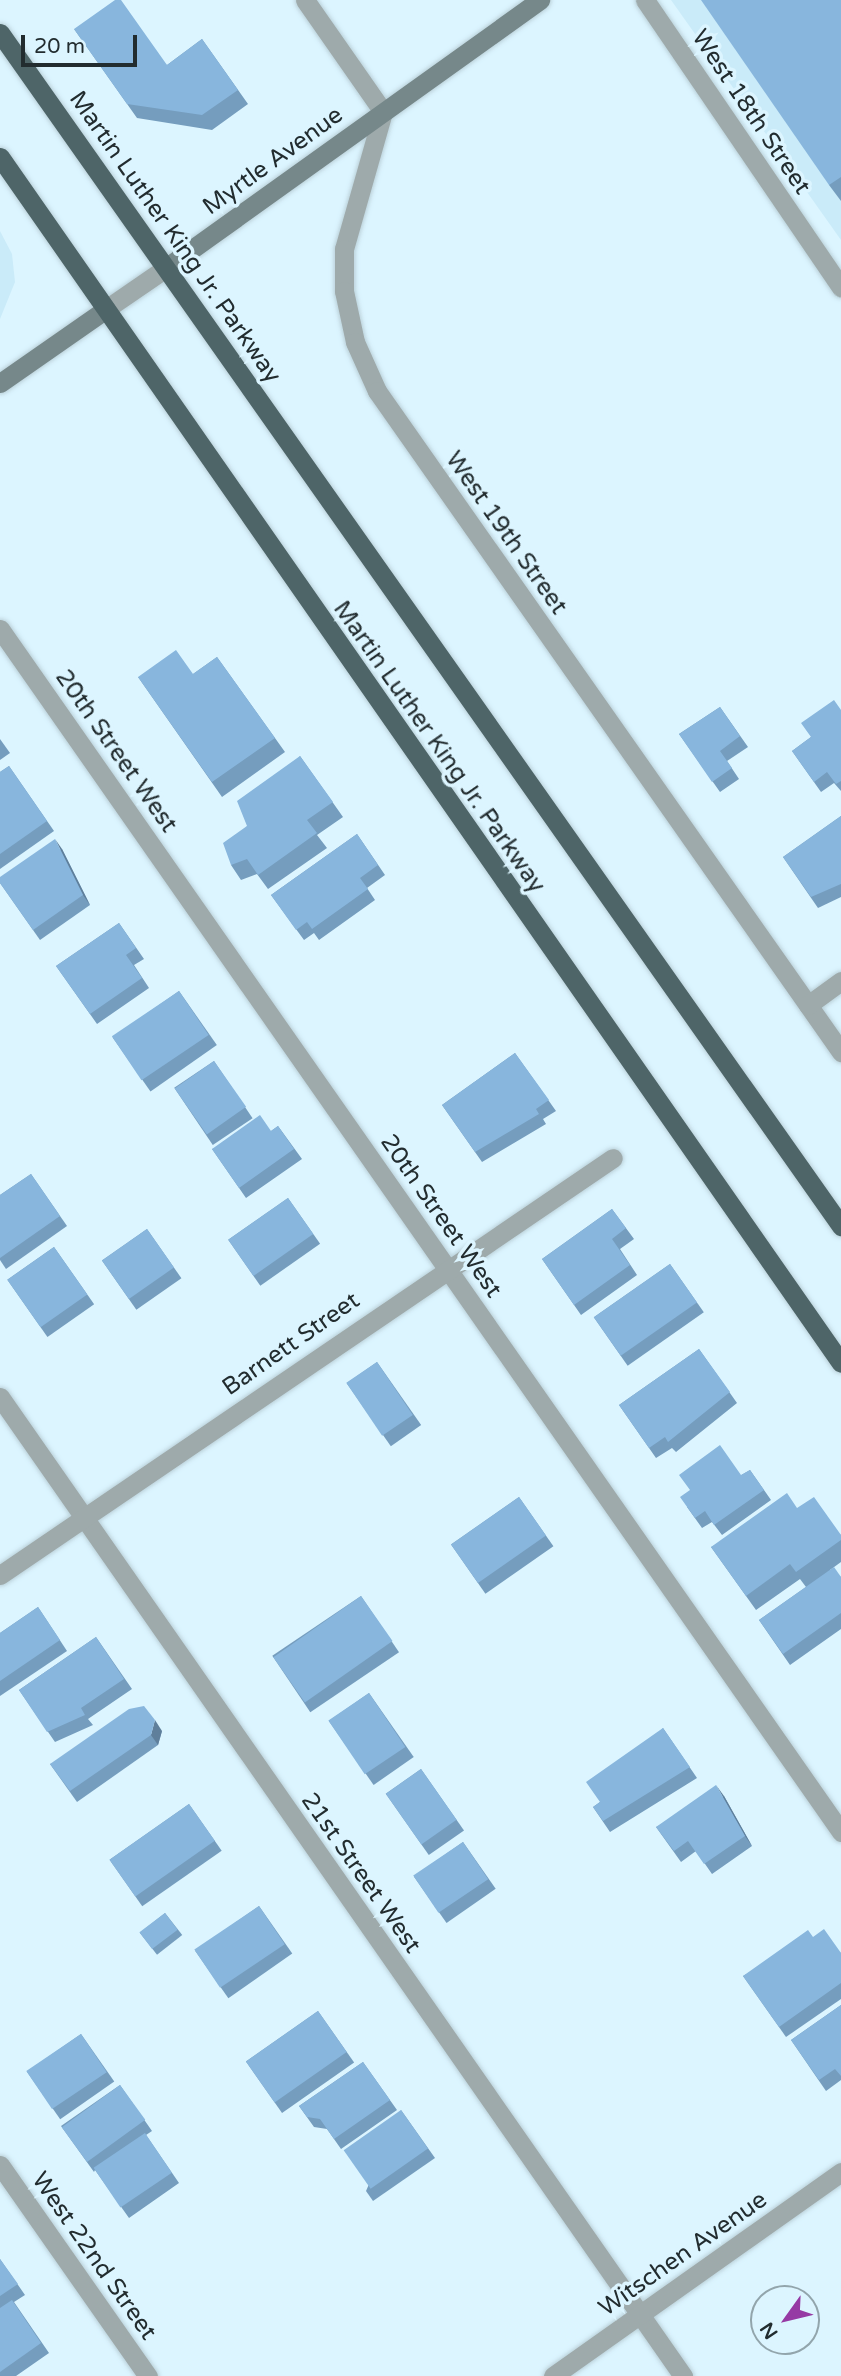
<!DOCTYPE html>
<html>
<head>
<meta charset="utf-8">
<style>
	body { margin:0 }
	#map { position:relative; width:841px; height:2376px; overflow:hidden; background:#dcf5ff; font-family:"Varela Round",sans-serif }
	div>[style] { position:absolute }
	.built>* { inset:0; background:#caebf9 }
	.roads { filter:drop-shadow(0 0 2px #bbd1da) drop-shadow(0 0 2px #bbd1da) }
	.minor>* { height:19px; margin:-9.5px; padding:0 9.5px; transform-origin:9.5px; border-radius:9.5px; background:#9eaaab }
	.tertiary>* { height:19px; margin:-9.5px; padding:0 9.5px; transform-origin:9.5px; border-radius:9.5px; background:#9eaaab }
	.secondary>* { height:19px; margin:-9.5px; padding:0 9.5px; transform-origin:9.5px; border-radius:9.5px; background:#76888a }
	.trunk>* { height:19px; margin:-9.5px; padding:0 9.5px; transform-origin:9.5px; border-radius:9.5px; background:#4e6568 }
	.wall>* { inset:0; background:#759dbe; transform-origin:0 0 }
	.shaded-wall>* { inset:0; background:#5f7f9b }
	.building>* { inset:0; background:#88b6dd; transform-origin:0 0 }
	span { translate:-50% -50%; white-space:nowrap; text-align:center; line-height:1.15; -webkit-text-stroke:7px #dcf5ff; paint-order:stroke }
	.street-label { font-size:24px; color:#222c2f }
	.north { position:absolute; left:750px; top:2285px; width:70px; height:70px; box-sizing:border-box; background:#dcf5ff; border:2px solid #92a5ac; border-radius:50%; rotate:236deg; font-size:19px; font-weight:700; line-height:28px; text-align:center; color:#222c2f }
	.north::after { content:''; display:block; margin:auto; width:24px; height:32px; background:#963aa4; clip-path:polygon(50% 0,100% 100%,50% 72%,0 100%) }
	.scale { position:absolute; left:21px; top:35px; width:116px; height:32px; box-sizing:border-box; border:4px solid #222c2f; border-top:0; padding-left:9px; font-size:21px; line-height:24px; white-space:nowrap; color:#222c2f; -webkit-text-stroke:5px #dcf5ff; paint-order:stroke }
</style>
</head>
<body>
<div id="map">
	<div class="built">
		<div style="clip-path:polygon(671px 0,841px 0,841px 240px)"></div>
		<div style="clip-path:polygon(0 231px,12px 254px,15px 282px,0 319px)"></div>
	</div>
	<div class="roads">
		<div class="minor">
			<div style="left:305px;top:0;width:136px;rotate:55.1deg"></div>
			<div style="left:383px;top:112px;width:142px;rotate:105.9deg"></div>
			<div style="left:344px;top:249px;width:42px;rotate:90deg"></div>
			<div style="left:344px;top:291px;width:52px;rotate:77.8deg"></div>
			<div style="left:355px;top:342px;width:54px;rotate:65.8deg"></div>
			<div style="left:377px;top:391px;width:808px;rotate:54.93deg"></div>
			<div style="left:645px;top:0;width:348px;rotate:55.7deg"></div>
			<div style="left:0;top:629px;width:1468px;rotate:55.04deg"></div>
			<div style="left:808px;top:1005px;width:41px;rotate:-36deg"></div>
			<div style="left:0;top:1397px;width:1194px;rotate:55.1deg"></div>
			<div style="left:0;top:1575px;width:741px;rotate:-34.23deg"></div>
			<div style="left:0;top:2165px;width:258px;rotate:55deg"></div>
			<div style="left:553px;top:2376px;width:353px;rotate:-35.3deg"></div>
		</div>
		<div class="tertiary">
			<div style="left:106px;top:309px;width:74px;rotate:-34.5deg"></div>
		</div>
		<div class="secondary">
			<div style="left:167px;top:267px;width:459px;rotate:-35.6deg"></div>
			<div style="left:0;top:383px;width:129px;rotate:-34.9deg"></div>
		</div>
		<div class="trunk">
			<div style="left:0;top:33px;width:1460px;rotate:54.82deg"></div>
			<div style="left:0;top:157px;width:1470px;rotate:55.11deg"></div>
		</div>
	</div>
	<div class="wall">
		<div style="clip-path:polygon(841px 0,841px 201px,829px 185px)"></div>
		<div style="clip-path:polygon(74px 29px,167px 65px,202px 39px,248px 104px,212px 130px,137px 118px)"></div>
		<div style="clip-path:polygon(217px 657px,285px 752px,222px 797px,138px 677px,193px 674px)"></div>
		<div style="clip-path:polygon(720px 707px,748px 747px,727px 761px,739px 779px,720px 792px,679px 734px)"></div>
		<div style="clip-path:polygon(841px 710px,841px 791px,834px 783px,821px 792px,792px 751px,811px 737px)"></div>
		<div style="clip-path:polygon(0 739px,10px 753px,0 760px)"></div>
		<div style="clip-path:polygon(300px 756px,343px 817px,317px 835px,327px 848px,268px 889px,257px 874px,241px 880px,231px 865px,247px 826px)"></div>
		<div style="clip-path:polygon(9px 766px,54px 831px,0 869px,0 772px)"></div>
		<div style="clip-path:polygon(841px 816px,841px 897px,818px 908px,783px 857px)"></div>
		<div style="clip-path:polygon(357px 834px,385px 875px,367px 888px,375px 900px,319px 940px,314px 933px,304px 940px,271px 895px)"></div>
		<div style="clip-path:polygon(62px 849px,90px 905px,40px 940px,0 883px)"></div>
		<div style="clip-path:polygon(119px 923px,144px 959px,134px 965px,149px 988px,97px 1024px,56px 966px)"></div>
		<div style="left:179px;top:991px;width:66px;height:81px;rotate:55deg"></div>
		<div style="clip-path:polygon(515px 1053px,556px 1111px,543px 1119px,546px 1124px,482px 1162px,442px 1105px)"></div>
		<div style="left:214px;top:1061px;width:69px;height:48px;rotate:56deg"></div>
		<div style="clip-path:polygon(278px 1126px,302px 1159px,246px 1198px,212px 1149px,271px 1131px)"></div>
		<div style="clip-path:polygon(31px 1174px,67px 1226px,6px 1269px,0 1260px,0 1195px)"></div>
		<div style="left:288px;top:1198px;width:56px;height:73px;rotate:55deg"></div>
		<div style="clip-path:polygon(612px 1209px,634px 1239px,620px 1249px,637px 1275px,581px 1315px,542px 1259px)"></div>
		<div style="left:147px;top:1229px;width:60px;height:55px;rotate:55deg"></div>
		<div style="left:54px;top:1247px;width:70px;height:57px;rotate:55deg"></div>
		<div style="left:670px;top:1264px;width:59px;height:93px;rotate:55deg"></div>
		<div style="clip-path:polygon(699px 1349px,737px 1403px,676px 1452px,672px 1448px,656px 1458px,619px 1405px)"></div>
		<div style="left:377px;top:1362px;width:77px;height:37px;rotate:55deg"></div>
		<div style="clip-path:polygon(750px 1470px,771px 1500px,722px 1535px,712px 1522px,702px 1528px,687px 1507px)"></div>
		<div style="left:519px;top:1497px;width:60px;height:83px;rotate:55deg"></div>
		<div style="clip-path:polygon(798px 1508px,841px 1535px,841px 1562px,830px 1570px,841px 1577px,841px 1629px,790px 1665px,759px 1620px,806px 1587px,800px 1579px,756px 1610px,711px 1547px)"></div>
		<div style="left:361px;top:1596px;width:68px;height:107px;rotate:56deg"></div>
		<div style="clip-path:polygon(38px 1607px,67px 1651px,0 1696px,0 1633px)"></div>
		<div style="clip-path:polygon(96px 1637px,132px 1689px,88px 1719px,93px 1725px,55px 1742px,19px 1690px)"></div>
		<div style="left:369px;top:1693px;width:78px;height:49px;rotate:55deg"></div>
		<div style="clip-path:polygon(663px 1728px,697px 1778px,610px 1832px,593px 1807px,600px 1802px)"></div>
		<div style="clip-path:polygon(162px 1731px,158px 1745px,77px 1802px,50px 1764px)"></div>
		<div style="left:421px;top:1769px;width:75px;height:43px;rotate:55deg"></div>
		<div style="clip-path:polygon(724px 1796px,752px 1846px,712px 1874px,696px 1851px,681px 1862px,656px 1827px)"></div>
		<div style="left:189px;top:1804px;width:57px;height:97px;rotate:55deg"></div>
		<div style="left:463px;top:1842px;width:57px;height:60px;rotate:55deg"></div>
		<div style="left:259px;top:1906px;width:58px;height:78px;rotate:55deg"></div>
		<div style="left:165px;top:1913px;width:28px;height:32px;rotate:52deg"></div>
		<div style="clip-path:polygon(813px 1937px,841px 1953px,841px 1999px,786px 2037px,743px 1976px)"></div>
		<div style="clip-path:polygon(841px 2005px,841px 2080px,826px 2091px,791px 2040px)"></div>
		<div style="left:318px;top:2011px;width:63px;height:88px;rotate:55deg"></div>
		<div style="left:81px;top:2034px;width:58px;height:66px;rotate:55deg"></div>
		<div style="clip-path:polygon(363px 2062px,397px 2110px,341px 2149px,327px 2129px,314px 2127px,299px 2106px)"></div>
		<div style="clip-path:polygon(120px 2085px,152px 2131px,146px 2135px,179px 2183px,129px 2218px,95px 2170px,94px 2172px,61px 2126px)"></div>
		<div style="clip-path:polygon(401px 2110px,435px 2158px,373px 2201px,366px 2191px)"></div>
		<div style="clip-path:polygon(0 2259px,25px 2295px,14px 2302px,49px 2353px,16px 2376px,0 2376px)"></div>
	</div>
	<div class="shaded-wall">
		<div style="clip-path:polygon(55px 839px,62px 849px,90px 905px,83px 895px)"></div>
		<div style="clip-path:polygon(155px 1720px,162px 1731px,158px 1745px,151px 1735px)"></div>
		<div style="clip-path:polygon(716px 1785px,724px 1796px,752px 1846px,745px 1836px)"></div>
	</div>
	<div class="building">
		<div style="clip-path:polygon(115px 0,121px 0,167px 65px,202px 39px,238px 90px,202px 115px,127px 104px,74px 29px)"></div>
		<div style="clip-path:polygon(701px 0,841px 0,841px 177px,829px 185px)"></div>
		<div style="clip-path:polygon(176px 650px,193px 674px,217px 657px,275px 738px,212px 782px,138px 677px)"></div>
		<div style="clip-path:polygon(834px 700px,841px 710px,841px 781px,836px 784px,827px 772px,814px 782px,792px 751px,811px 737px,801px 723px)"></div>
		<div style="clip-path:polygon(720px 707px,740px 736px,720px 751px,732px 768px,712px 782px,679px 734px)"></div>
		<div style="clip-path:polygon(300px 756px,333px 802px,307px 820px,317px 833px,258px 875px,247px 859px,231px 865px,223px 843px,247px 826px,237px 801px)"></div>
		<div style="clip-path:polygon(9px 766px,47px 821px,0 854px,0 772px)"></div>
		<div style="clip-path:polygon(841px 816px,841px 884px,811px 897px,783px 857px)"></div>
		<div style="clip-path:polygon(357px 834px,378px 865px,360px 878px,368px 889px,312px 929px,307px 922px,296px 930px,271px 895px)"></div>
		<div style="clip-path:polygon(55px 839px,83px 895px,33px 930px,0 883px,0 877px)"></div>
		<div style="clip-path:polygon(119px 923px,136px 948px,126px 955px,142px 978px,90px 1014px,56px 966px)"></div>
		<div style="left:179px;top:991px;width:53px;height:81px;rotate:56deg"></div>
		<div style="clip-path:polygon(515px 1053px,549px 1100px,536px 1109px,539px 1114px,475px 1152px,442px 1105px)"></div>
		<div style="left:214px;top:1061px;width:56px;height:48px;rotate:55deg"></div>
		<div style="clip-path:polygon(260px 1115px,271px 1131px,278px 1126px,294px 1149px,239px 1188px,212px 1149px)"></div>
		<div style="clip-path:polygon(31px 1174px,60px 1216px,0 1258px,0 1195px)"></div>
		<div style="left:288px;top:1198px;width:44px;height:73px;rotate:55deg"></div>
		<div style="clip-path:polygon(612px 1209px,626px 1228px,612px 1239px,630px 1265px,574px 1305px,542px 1259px)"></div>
		<div style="left:147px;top:1229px;width:47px;height:55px;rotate:55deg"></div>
		<div style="left:54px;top:1247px;width:58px;height:57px;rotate:55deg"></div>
		<div style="left:670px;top:1264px;width:47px;height:93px;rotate:55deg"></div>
		<div style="clip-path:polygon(699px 1349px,730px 1392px,668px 1442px,665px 1437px,649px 1448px,619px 1405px)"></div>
		<div style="left:377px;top:1362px;width:64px;height:37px;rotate:56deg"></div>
		<div style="clip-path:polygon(720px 1445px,741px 1475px,750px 1470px,764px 1490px,714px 1525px,705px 1511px,695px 1518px,680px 1497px,690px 1490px,679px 1475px)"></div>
		<div style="clip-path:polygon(787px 1493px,797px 1508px,814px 1497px,841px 1535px,841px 1540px,796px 1572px,790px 1564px,746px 1596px,711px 1547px)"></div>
		<div style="left:519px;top:1497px;width:47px;height:83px;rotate:55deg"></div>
		<div style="clip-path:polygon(834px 1567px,841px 1577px,841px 1613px,783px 1654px,759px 1620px)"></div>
		<div style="left:361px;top:1596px;width:55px;height:107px;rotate:55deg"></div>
		<div style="clip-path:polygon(38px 1607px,60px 1640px,0 1681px,0 1633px)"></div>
		<div style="clip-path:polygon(96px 1637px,124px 1679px,81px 1708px,85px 1715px,47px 1732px,19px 1690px)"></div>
		<div style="left:369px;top:1693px;width:65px;height:49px;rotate:56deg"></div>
		<div style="clip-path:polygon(144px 1706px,155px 1720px,151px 1735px,70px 1791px,50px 1764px,129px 1709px)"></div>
		<div style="clip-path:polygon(663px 1728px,690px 1767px,603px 1821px,593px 1807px,600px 1802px,586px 1782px)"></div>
		<div style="left:421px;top:1769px;width:62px;height:43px;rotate:55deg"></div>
		<div style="clip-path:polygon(716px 1785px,745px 1836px,704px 1864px,688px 1841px,674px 1851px,656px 1827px)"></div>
		<div style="left:189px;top:1804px;width:45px;height:97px;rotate:55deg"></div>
		<div style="left:463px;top:1842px;width:45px;height:60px;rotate:56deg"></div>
		<div style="left:259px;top:1906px;width:46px;height:78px;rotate:56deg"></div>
		<div style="left:165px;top:1913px;width:21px;height:32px;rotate:53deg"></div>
		<div style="clip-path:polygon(824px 1929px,841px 1953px,841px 1983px,779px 2027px,743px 1976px,808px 1930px,813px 1937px)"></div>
		<div style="clip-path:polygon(841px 2005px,841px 2076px,835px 2069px,819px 2080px,791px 2040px)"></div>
		<div style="left:318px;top:2011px;width:50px;height:88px;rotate:55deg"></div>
		<div style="left:81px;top:2034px;width:46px;height:66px;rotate:56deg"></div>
		<div style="clip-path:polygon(363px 2062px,390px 2100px,334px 2139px,320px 2119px,307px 2117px,299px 2106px)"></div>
		<div style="left:120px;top:2085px;width:43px;height:72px;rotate:54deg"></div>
		<div style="left:401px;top:2110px;width:47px;height:70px;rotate:55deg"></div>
		<div style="left:145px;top:2133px;width:48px;height:62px;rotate:56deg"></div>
		<div style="clip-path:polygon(0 2259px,18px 2284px,0 2296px)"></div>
		<div style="clip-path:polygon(12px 2300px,41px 2343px,0 2372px,0 2308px)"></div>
	</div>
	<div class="street-label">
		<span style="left:751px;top:112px;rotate:56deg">West 18th Street</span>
		<span style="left:273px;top:161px;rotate:-36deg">Myrtle Avenue</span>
		<span style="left:175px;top:237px;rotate:55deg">Martin Luther King Jr. Parkway</span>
		<span style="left:506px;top:533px;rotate:55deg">West 19th Street</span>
		<span style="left:439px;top:747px;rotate:55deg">Martin Luther King Jr. Parkway</span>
		<span style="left:116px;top:751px;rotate:55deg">20th Street West</span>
		<span style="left:441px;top:1216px;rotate:55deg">20th Street West</span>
		<span style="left:291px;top:1344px;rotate:-35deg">Barnett Street</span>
		<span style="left:361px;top:1873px;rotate:55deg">21st Street West</span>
		<span style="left:683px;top:2254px;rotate:-35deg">Witschen Avenue</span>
		<span style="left:94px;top:2256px;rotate:55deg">West 22nd Street</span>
	</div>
	<div class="north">N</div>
	<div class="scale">20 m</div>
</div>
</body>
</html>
